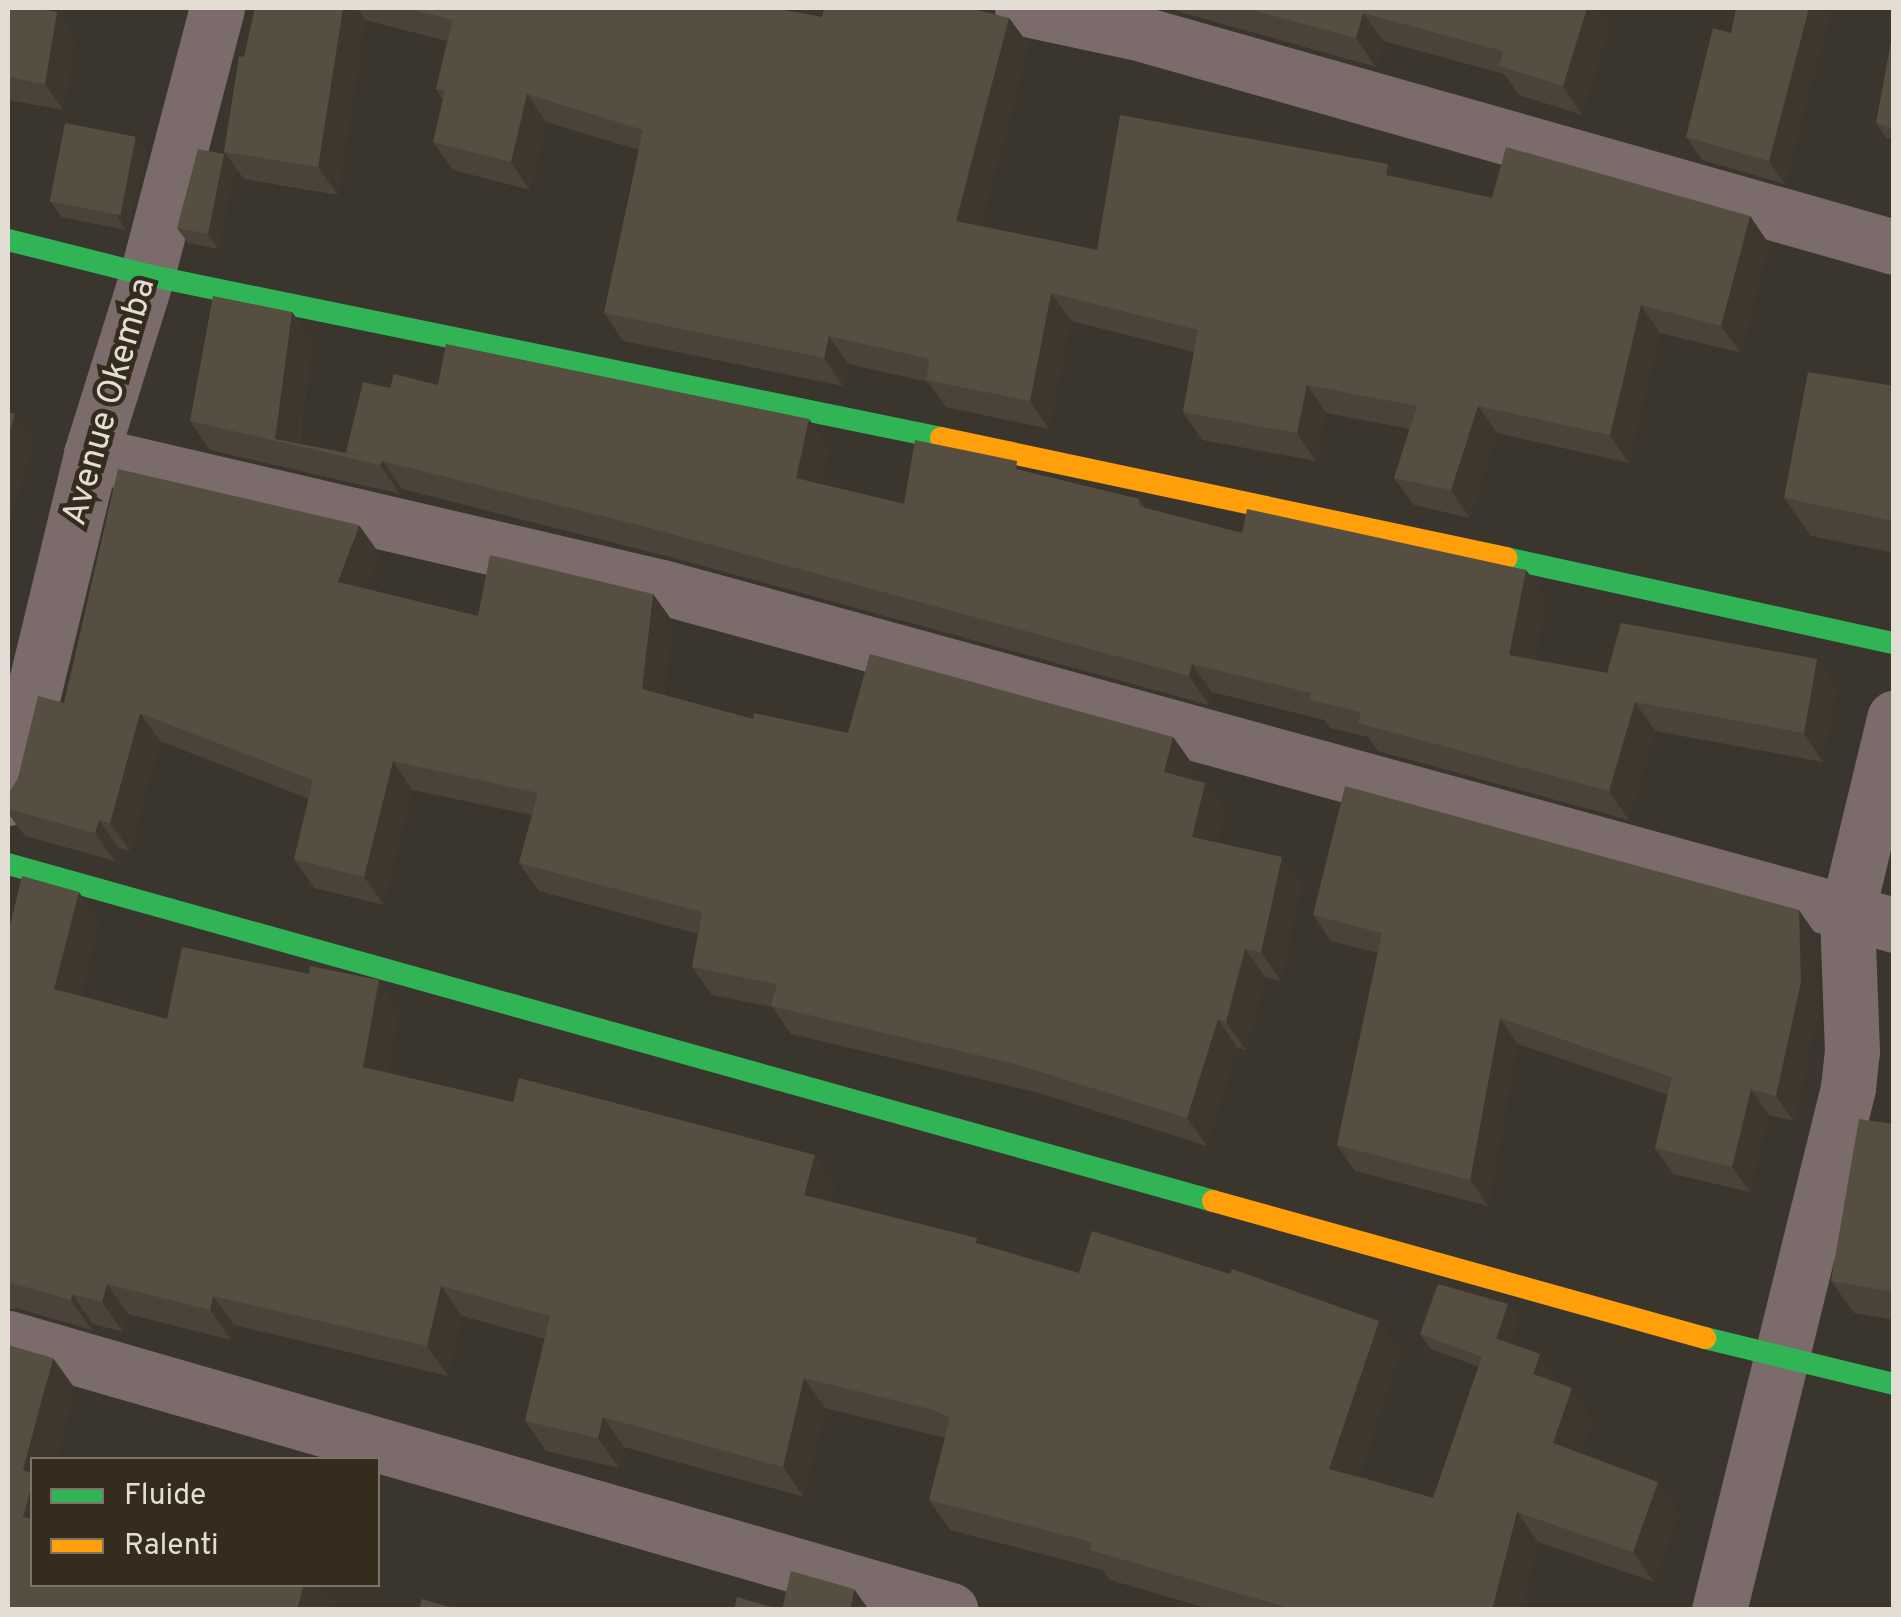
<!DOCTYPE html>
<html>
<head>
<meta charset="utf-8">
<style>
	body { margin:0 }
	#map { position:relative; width:1901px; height:1617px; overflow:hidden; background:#3a352d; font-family:Overpass,sans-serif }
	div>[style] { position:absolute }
	.street>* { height:55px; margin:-27.5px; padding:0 27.5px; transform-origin:27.5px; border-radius:27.5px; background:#7b6c6b }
	.fast>* { height:22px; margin:-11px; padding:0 11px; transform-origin:11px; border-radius:11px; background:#30b455 }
	.slow>* { height:22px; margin:-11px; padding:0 11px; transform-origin:11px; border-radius:11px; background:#ff9f0a }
	.wall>* { inset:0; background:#4b4339 }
	.shaded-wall>* { inset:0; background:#3d372e }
	.building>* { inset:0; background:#574e42; transform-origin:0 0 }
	span { translate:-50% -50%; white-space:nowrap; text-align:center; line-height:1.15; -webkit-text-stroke:9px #352c1e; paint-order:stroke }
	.street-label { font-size:35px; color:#e3ddd4 }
	.frame { position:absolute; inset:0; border:10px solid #e3ddd4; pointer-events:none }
	.legend { position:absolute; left:30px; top:1457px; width:350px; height:130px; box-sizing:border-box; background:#352c1e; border:2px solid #7b7367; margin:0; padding:12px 18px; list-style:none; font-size:30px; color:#e3ddd4 }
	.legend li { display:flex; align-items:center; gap:20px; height:50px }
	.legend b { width:50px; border:2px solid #7b7367 }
</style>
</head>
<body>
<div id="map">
	<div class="street">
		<div style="left:1022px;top:8px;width:123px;rotate:12.2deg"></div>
		<div style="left:1142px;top:34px;width:782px;rotate:15.81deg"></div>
		<div style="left:91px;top:454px;width:586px;rotate:13.11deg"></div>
		<div style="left:662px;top:587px;width:1278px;rotate:15.34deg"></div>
		<div style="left:8px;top:798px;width:354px;rotate:-76.4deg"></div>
		<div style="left:91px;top:454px;width:188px;rotate:-72.6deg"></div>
		<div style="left:147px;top:275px;width:276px;rotate:-75.3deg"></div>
		<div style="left:8px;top:1338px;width:981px;rotate:16.09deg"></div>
		<div style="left:1719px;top:1610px;width:538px;rotate:-76.12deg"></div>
		<div style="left:1848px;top:1088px;width:36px;rotate:-84deg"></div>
		<div style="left:1852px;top:1052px;width:139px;rotate:-92.1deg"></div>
		<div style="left:1847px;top:913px;width:201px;rotate:-76.4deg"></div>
	</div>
	<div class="fast">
		<div style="left:8px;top:240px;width:143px;rotate:14.1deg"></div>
		<div style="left:147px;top:275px;width:811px;rotate:11.6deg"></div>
		<div style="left:1506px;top:558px;width:397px;rotate:12.4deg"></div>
		<div style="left:8px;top:864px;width:1251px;rotate:15.62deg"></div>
		<div style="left:1705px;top:1338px;width:195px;rotate:13.7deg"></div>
	</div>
	<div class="slow">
		<div style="left:941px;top:438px;width:578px;rotate:11.99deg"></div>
		<div style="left:1213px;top:1201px;width:511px;rotate:15.56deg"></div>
	</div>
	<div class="wall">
		<div style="clip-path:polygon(8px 8px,58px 8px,57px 12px,76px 39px,63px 110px,8px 100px)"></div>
		<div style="clip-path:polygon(255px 8px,773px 8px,822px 17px,1009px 18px,1029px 45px,981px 226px,1097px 250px,1388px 164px,1397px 177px,1492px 198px,1750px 216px,1769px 244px,1741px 353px,1660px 333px,1629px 463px,1497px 433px,1470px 518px,1414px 505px,1394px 478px,1410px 429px,1326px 413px,1316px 461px,1202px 440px,1183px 412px,1194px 352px,1071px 321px,1049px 429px,946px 407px,928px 382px,848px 364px,843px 386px,623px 341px,604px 313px,639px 150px,546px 122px,530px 190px,453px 170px,433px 142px,443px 100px,436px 89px,447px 41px,365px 20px,338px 195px,244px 179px,224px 152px)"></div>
		<div style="clip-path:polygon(1166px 8px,1597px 8px,1610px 26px,1582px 115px,1519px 95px,1504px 74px,1383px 41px,1376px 67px)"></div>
		<div style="clip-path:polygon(1830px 13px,1785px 184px,1702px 160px,1686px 137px,1731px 33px)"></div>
		<div style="clip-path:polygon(1894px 43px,1894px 140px,1886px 138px,1876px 123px)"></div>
		<div style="clip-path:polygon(147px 152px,126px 230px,61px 217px,51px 202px)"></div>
		<div style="clip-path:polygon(235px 169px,218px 249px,188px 243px,177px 228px)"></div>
		<div style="clip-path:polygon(292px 312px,312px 341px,299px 444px,347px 453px,346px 452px,390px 388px,438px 385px,829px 447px,821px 484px,904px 504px,1024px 471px,1139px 499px,1146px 509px,1242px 533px,1526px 570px,1546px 598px,1534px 660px,1607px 673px,1837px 687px,1823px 762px,1655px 731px,1629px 820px,1378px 751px,1368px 737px,1330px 728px,1324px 720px,1212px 692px,1209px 705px,670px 557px,402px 489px,400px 494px,210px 450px,190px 421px)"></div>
		<div style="clip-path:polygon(1894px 386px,1894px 553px,1811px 536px,1784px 498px)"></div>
		<div style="clip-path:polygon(379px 553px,366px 589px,478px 616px,653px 594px,673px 622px,664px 695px,753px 719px,848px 733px,1173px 737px,1193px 765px,1189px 779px,1205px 783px,1225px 811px,1217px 843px,1302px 885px,1281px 981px,1265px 977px,1246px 1050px,1237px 1048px,1207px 1146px,1039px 1093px,791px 1034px,772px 1007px,712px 995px,692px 967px,698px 934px,539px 891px,519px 863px,532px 815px,412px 790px,384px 905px,314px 888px,294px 859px,309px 799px,160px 741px,130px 851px,118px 848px,115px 861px,25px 836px,18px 827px,8px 813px,8px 793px,11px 790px,64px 703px)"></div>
		<div style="clip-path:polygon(1313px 915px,1817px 936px,1819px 1008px,1794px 1121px,1769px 1115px,1750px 1192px,1673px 1174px,1655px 1148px,1668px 1095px,1518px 1044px,1488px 1206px,1355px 1171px,1337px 1145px,1378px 953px,1331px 941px)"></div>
		<div style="clip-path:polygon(100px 922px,81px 996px,167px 1019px,399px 1010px,388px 1073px,836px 1185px,831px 1202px,1079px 1273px,1379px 1321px,1400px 1351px,1358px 1476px,1433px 1498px,1479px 1367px,1431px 1349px,1420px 1334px,1519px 1319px,1510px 1344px,1561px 1384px,1593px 1418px,1581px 1453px,1679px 1512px,1654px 1582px,1538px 1542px,1520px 1610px,1213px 1610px,1110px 1580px,1103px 1570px,950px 1530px,929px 1500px,945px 1438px,825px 1408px,804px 1497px,624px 1447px,619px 1468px,546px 1451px,525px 1421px,545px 1339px,462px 1316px,448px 1376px,234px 1325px,231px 1340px,128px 1314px,123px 1332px,93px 1324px,92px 1330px,16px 1308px,8px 1310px,8px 934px)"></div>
		<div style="clip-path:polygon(1894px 1124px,1894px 1320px,1854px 1313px,1831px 1281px)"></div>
	</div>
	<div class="shaded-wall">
		<div style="clip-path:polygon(33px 8px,58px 8px,51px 34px)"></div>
		<div style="clip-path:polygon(343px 8px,357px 8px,365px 20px,338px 195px,318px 167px)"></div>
		<div style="clip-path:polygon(1587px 8px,1597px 8px,1610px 26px,1582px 115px,1563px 86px)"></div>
		<div style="clip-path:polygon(1809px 8px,1826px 8px,1830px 13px,1785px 184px,1769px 161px)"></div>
		<div style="clip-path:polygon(57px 12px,76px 39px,63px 110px,45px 84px)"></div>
		<div style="clip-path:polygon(1363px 13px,1383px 41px,1376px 67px,1356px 38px)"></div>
		<div style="clip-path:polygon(1009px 18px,1029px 45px,975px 249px,956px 221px)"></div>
		<div style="clip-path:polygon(527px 94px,546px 122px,530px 190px,511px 162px)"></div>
		<div style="clip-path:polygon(136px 137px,147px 152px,126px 230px,116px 215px)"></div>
		<div style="clip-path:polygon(224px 154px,235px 169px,218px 249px,208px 234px)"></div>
		<div style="clip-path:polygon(1388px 164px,1407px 192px,1386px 175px)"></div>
		<div style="clip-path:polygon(1750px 216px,1769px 244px,1741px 353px,1721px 326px)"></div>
		<div style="clip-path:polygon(1051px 293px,1071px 321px,1049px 429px,1030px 401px)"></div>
		<div style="clip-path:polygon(1641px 305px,1660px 333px,1629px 463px,1610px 435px)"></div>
		<div style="clip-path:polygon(292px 312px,312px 341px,298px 446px,275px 439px)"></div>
		<div style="clip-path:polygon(829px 336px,848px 364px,843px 386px,824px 358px)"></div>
		<div style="clip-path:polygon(1307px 385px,1326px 413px,1316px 461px,1297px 433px)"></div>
		<div style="clip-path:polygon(1478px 406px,1497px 433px,1470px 518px,1451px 490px)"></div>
		<div style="clip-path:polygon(15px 414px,35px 442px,10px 521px,8px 518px,8px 438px)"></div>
		<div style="clip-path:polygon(809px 419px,829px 447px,816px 506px,796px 478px)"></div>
		<div style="clip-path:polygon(382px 460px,402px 489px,400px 494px,380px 465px)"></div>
		<div style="clip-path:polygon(359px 525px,379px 553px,358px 610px,338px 582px)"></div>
		<div style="clip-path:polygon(1526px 570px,1546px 598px,1529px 684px,1509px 655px)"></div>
		<div style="clip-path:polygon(653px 594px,673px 622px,662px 717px,642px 689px)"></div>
		<div style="clip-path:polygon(1817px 659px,1837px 687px,1823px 762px,1804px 733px)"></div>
		<div style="clip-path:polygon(1192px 664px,1212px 692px,1209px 705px,1189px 676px)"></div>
		<div style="clip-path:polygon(1635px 702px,1655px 731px,1629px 820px,1609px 791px)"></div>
		<div style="clip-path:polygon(140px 713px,160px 741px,130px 851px,110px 823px)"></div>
		<div style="clip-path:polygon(1173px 737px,1193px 765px,1184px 800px,1164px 772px)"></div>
		<div style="clip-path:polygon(393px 761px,412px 790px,384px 905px,364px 877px)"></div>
		<div style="clip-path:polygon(1205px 783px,1225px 811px,1212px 865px,1192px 837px)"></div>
		<div style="clip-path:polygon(99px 820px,118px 848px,115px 861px,95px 833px)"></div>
		<div style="clip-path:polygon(1282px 857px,1302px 885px,1281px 981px,1261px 952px)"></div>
		<div style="clip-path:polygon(79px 892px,100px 922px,75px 1019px,54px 989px)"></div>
		<div style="clip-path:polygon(1799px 910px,1817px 936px,1819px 1008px,1794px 1121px,1776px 1096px)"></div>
		<div style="clip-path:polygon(1245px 949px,1265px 977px,1246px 1050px,1226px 1022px)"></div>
		<div style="clip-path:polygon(379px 980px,399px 1010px,384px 1097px,363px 1067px)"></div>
		<div style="clip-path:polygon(1500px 1018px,1518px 1044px,1488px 1206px,1470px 1180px)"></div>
		<div style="clip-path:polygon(1218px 1019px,1237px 1048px,1207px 1146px,1187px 1118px)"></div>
		<div style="clip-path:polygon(1751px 1089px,1769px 1115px,1750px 1192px,1732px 1167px)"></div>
		<div style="clip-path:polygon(815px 1155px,836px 1185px,825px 1225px,804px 1195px)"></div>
		<div style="clip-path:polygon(107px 1284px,128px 1314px,123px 1332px,102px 1302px)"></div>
		<div style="clip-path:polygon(441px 1286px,462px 1316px,448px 1376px,427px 1346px)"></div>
		<div style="clip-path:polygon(72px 1294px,93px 1324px,92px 1330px,71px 1300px)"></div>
		<div style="clip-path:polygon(213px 1296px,234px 1325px,231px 1340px,210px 1310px)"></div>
		<div style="clip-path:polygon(1508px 1304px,1519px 1319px,1499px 1374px,1488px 1359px)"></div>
		<div style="clip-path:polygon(1379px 1321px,1400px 1351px,1350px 1498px,1329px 1469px)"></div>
		<div style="clip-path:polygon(1540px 1354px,1561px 1384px,1533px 1374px)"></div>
		<div style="clip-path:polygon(53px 1358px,76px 1390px,57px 1460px,32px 1460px,32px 1483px,23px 1470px)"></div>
		<div style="clip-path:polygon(804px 1378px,825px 1408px,804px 1497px,783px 1467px)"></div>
		<div style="clip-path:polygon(1572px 1388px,1593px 1418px,1574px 1473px,1553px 1443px)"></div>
		<div style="clip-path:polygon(603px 1417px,624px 1447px,619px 1468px,598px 1438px)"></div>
		<div style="clip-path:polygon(1658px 1482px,1679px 1512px,1654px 1582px,1633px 1552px)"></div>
		<div style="clip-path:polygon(32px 1485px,32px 1530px,23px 1517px)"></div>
		<div style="clip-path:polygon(1517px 1512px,1538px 1542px,1520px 1610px,1492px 1610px)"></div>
		<div style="clip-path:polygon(304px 1584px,320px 1584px,331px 1601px,329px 1610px,297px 1610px)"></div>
		<div style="clip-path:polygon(854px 1589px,869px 1610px,850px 1610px)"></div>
	</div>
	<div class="building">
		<div style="clip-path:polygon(8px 8px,34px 8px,57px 12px,45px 84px,8px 77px)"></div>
		<div style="clip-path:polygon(255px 8px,343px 8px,318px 167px,224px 152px,239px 56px,244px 57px)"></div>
		<div style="clip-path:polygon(405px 8px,773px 8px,822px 17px,824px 8px,970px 8px,1009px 18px,956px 221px,1097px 250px,1120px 115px,1388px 164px,1386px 175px,1492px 198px,1506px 147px,1750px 216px,1721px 326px,1641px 305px,1610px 435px,1478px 406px,1451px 490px,1394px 478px,1417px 406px,1307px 385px,1297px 433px,1183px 412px,1198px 330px,1051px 293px,1030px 401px,926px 380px,930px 359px,829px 336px,824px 358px,604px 313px,643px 130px,527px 94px,511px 162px,433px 142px,445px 91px,436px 89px,453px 20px)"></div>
		<div style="clip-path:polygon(1245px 8px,1587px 8px,1563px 86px,1499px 66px,1503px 51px,1363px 13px,1356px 38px)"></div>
		<div style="clip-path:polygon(1736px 8px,1809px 8px,1769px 161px,1686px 137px,1713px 28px,1731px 33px)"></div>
		<div style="clip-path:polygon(1891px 42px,1894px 43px,1894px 129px,1876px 123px)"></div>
		<div style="left:65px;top:123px;width:72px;height:80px;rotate:11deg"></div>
		<div style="clip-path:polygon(198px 149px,224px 154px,208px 234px,177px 228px)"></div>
		<div style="clip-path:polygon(213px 296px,292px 312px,275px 439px,382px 460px,380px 465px,190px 421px)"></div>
		<div style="clip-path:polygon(446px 344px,809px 419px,796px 478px,904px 504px,915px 440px,1017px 461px,1016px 469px,1139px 499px,1138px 506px,1242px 533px,1247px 509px,1526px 570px,1509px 655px,1607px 673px,1621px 623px,1817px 659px,1804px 733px,1635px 702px,1609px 791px,1358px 723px,1361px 712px,1310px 700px,1311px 693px,1192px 664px,1189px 676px,650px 528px,346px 452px,363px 382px,390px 388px,394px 374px,438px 385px)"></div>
		<div style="clip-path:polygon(1808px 372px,1894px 386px,1894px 521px,1784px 498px)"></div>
		<div style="clip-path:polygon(8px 412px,15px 414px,8px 438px)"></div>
		<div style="clip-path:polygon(118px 469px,359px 525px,338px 582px,478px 616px,490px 555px,653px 594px,642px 689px,753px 719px,754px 713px,848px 733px,870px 654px,1173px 737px,1164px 772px,1205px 783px,1192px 837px,1282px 857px,1261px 952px,1245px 949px,1226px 1022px,1218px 1019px,1187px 1118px,1019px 1065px,771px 1006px,777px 984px,692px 967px,702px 912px,519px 863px,538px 793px,393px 761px,364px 877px,294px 859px,313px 780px,140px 713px,110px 823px,99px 820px,95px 833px,8px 809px,8px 793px,11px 790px,18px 778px,38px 696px,64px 703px)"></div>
		<div style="clip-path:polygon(1345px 786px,1799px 910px,1801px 982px,1776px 1096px,1751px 1089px,1732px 1167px,1655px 1148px,1672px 1077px,1500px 1018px,1470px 1180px,1337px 1145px,1382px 933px,1313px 915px)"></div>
		<div style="clip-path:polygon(22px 876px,79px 892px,54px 989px,167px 1019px,182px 947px,309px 974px,310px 966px,379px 980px,363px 1067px,513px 1102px,519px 1078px,815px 1155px,804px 1195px,977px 1238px,976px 1243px,1079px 1273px,1092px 1231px,1230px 1274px,1232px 1269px,1379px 1321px,1329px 1469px,1433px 1498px,1489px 1336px,1540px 1354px,1533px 1374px,1572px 1388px,1553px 1443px,1658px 1482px,1633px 1552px,1517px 1512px,1492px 1610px,1296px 1610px,1090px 1550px,1092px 1542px,929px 1500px,950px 1418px,934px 1410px,804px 1378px,783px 1467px,603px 1417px,598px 1438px,525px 1421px,550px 1316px,441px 1286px,427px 1346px,213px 1296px,210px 1310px,107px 1284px,102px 1302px,72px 1294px,71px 1300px,8px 1282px,8px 934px)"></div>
		<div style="clip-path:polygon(1859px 1119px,1894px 1124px,1894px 1292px,1831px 1281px)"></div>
		<div style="clip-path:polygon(1438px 1284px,1508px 1304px,1496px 1339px,1489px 1336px,1482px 1357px,1420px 1334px)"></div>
		<div style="clip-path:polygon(8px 1345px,53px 1358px,23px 1470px,32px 1473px,32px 1485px,23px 1517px,32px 1519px,32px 1584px,304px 1584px,297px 1610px,8px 1610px)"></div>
		<div style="clip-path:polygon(791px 1571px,854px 1589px,850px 1610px,782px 1610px)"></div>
		<div style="clip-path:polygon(737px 1597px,782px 1610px,734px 1610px)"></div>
		<div style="clip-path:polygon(422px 1599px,459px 1610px,419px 1610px)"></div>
	</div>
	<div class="street-label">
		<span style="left:110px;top:402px;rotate:-74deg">Avenue Okemba</span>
	</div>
	<div class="frame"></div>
	<ul class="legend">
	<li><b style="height:12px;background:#30b455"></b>Fluide</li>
	<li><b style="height:12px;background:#ff9f0a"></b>Ralenti</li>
	</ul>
</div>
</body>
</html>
